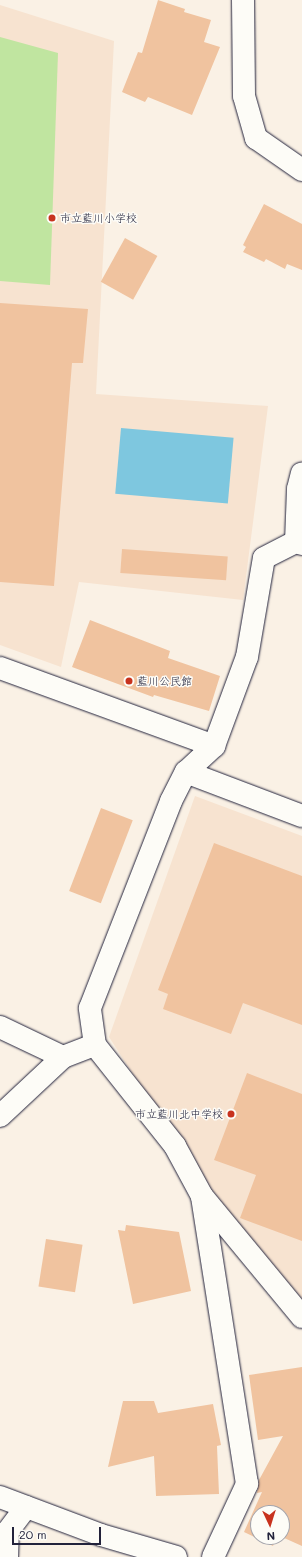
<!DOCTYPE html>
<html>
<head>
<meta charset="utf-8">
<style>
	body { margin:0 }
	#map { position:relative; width:302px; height:1557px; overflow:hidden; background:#faf1e5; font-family:Mali,"Klee One",sans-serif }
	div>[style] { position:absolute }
	.built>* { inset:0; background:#f7e3d0 }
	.green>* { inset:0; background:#c0e5a0 }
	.water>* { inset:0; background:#7ec7df; transform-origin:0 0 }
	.building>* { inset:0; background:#f0c39f; transform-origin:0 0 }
	.roads { filter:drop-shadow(0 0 1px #22223b) drop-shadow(0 0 1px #22223b) }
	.minor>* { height:22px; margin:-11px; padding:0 11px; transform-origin:11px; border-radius:11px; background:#fdfcf7 }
	.dots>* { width:11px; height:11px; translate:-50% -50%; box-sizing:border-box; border:2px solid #fdfcf7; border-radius:50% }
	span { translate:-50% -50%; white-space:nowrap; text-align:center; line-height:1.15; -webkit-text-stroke:3px #fdfcf7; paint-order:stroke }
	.poi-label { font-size:11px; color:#22223b }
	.left { translate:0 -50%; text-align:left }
	.right { translate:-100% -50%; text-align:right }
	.north { position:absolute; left:250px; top:1505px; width:40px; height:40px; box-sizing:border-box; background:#fdfcf7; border:1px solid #a5a5ac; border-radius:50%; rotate:176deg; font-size:11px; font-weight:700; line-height:16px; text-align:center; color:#22223b }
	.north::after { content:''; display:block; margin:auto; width:14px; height:18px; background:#c8321e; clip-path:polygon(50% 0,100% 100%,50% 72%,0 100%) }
	.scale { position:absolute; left:12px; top:1527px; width:89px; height:18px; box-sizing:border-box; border:2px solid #22223b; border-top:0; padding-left:5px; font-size:12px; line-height:14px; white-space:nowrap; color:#22223b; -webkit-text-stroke:3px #fdfcf7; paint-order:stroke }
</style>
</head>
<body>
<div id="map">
	<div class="built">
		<div style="clip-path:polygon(0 5px,114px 41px,96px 394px,268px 406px,243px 600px,79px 582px,61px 667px,0 645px)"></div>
		<div style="clip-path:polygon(195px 796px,302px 836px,302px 1305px,209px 1192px,109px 1037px)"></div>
	</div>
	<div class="green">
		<div style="clip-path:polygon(0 37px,58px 53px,50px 285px,0 281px)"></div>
	</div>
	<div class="water">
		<div style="left:121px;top:428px;width:113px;height:66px;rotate:5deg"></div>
	</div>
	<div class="building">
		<div style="clip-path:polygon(158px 0,185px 9px,184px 12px,211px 20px,204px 42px,220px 47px,192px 115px,148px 97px,145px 102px,122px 92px,138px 52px,142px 53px)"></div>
		<div style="clip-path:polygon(264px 204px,302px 224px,302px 270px,287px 264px,285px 269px,266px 259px,264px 262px,243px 252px,246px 247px,243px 245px)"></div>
		<div style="left:125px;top:238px;width:37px;height:50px;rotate:29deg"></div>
		<div style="clip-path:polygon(0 303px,88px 309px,83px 363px,72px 363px,54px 586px,0 582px)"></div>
		<div style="left:122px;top:549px;width:106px;height:24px;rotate:4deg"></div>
		<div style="clip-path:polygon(90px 620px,170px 651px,168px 658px,220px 676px,209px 711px,154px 695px,153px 697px,72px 667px)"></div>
		<div style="left:101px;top:808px;width:34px;height:89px;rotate:21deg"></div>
		<div style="clip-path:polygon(214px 843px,302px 876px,302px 1025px,243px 1003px,231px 1034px,163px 1009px,168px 994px,158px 990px)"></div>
		<div style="clip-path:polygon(247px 1073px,302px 1094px,302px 1241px,240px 1218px,256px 1175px,214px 1160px)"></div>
		<div style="clip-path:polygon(126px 1225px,179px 1232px,191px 1291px,133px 1304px,118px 1230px,125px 1231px)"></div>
		<div style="left:46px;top:1239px;width:37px;height:48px;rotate:9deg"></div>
		<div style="clip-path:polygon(302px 1367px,302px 1546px,282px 1537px,282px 1513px,258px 1513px,258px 1537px,276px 1537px,273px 1546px,244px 1532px,262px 1492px,257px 1493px,259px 1480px,283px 1436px,258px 1440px,249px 1375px)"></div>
		<div style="clip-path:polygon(123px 1401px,154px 1401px,158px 1413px,213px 1404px,221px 1445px,217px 1446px,219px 1494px,156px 1496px,154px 1456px,108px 1467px)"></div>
	</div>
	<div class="roads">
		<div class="minor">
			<div style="left:243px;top:0;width:96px;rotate:89.4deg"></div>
			<div style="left:244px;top:96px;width:44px;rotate:74.1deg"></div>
			<div style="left:256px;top:138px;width:56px;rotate:34.8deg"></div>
			<div style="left:296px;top:542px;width:53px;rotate:-87.8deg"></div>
			<div style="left:298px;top:489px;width:16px;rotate:-76deg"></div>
			<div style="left:0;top:668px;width:228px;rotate:20deg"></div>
			<div style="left:186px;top:772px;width:124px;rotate:20.8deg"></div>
			<div style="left:0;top:1027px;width:70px;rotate:25.5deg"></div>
			<div style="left:0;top:1116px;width:86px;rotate:-43.1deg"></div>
			<div style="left:63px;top:1057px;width:34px;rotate:-21deg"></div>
			<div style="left:202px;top:1196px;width:157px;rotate:50.4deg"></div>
			<div style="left:0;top:1497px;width:108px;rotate:20.6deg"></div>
			<div style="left:101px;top:1535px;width:78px;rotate:16.3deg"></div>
			<div style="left:7px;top:1557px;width:26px;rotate:-88deg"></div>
			<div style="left:8px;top:1531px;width:30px;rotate:-53deg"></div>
			<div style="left:213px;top:1557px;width:81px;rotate:-65deg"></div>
			<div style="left:247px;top:1484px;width:291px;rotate:-98.9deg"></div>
			<div style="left:202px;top:1196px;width:57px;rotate:-118.4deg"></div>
			<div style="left:175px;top:1146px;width:129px;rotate:-128.4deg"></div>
			<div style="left:95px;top:1045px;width:37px;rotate:-98deg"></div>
			<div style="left:90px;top:1008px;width:222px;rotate:-68.6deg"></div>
			<div style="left:171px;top:801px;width:33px;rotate:-63deg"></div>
			<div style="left:186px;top:772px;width:38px;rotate:-43deg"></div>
			<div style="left:214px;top:746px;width:95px;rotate:-69.7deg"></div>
			<div style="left:247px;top:657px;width:100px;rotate:-80.3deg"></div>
			<div style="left:264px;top:558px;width:36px;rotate:-27deg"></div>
			<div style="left:296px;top:542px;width:6px;rotate:18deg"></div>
		</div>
	</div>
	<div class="dots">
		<div style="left:52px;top:218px;background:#c8321e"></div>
		<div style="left:129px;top:681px;background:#c8321e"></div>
		<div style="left:231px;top:1114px;background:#c8321e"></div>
	</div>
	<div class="poi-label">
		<span class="left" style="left:60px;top:218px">市立藍川小学校</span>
		<span class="left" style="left:137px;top:681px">藍川公民館</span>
		<span class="right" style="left:223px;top:1114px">市立藍川北中学校</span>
	</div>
	<div class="north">N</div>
	<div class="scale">20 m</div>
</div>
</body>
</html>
